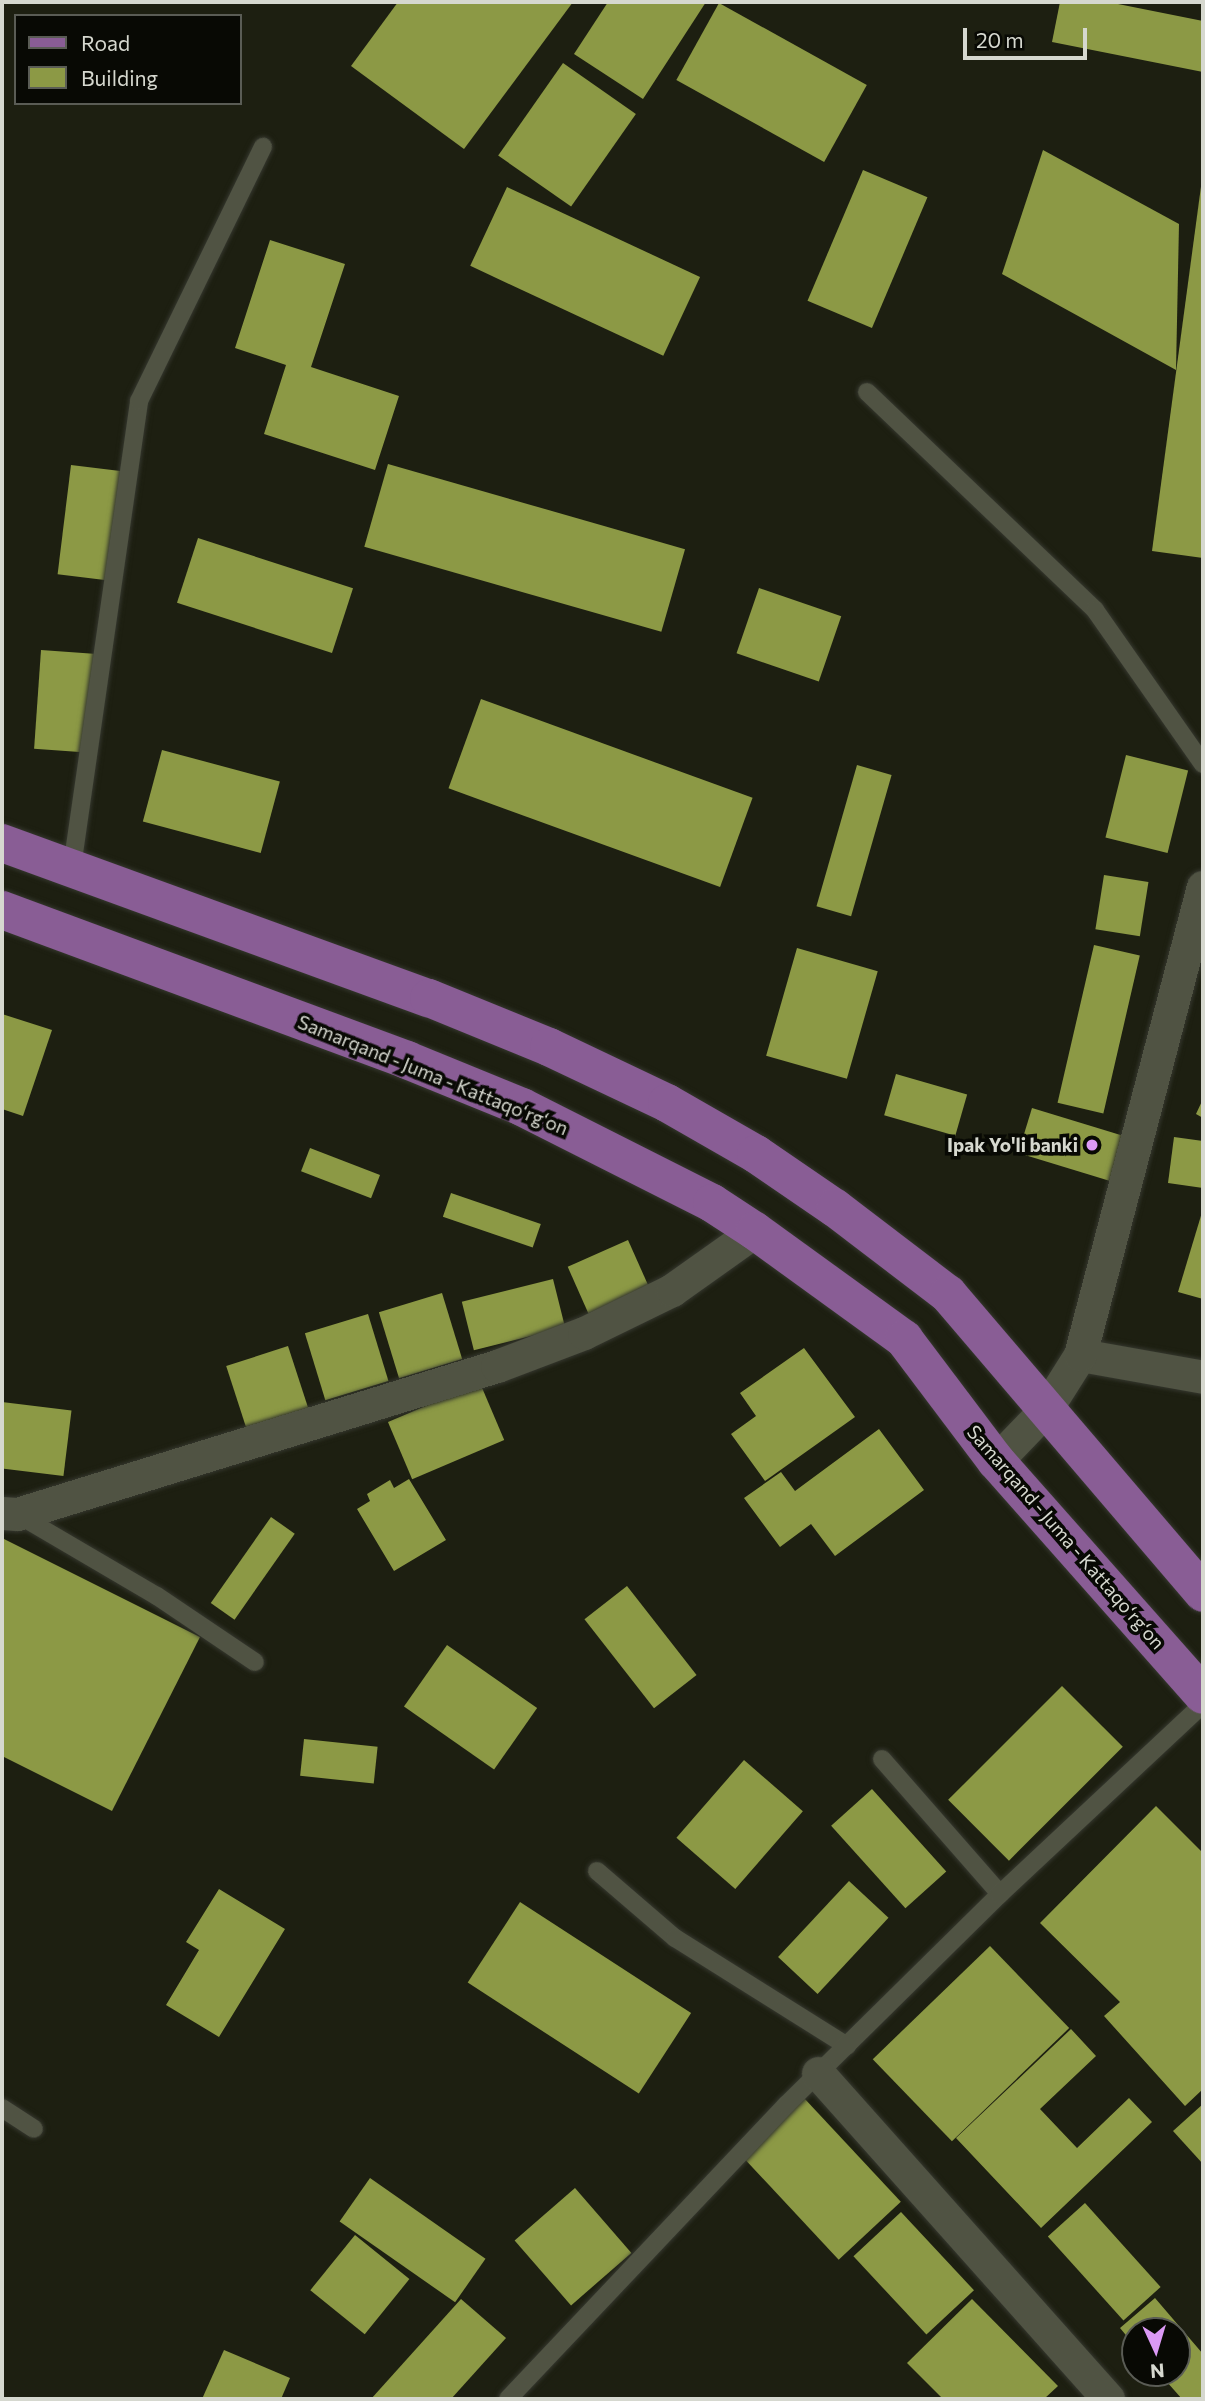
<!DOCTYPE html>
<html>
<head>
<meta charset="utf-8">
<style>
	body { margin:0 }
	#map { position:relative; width:1205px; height:2401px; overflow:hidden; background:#1d1f11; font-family:Commissioner,sans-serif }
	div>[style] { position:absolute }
	.building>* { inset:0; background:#8c9945; transform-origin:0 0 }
	.roads { filter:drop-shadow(0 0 2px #35372e) drop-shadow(0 0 2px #35372e) }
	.service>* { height:18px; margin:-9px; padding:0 9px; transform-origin:9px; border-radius:9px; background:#505343 }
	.minor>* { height:33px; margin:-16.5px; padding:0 16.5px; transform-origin:16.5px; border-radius:16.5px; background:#505343 }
	.primary>* { height:38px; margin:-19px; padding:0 19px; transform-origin:19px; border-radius:19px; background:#895d95 }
	.dots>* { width:19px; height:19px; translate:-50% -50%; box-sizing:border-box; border:4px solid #080904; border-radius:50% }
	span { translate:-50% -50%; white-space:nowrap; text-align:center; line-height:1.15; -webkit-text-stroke:7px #080904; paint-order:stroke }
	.street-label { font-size:19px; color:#d6d8cf }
	.poi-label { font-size:19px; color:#d6d8cf; font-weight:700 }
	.right { translate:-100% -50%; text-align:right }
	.frame { position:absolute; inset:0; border:4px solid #d6d8cf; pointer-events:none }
	.legend { position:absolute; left:14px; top:14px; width:228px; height:91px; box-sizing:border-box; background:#080904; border:2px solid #5a5c55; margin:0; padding:9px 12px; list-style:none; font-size:21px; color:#d6d8cf }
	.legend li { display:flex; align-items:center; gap:14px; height:35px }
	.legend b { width:35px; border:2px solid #5a5c55 }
	.north { position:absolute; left:1121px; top:2317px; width:70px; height:70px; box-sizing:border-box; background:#080904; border:2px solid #5a5c55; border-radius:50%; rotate:176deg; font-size:19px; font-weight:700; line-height:28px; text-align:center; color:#d6d8cf }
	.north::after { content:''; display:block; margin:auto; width:24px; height:32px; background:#db99f5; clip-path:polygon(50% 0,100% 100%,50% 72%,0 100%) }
	.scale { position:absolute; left:963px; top:28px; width:124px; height:32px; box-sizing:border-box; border:4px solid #d6d8cf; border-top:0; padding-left:9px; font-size:21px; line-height:24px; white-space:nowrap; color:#d6d8cf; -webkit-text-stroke:5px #080904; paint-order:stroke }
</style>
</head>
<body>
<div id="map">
	<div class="building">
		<div style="clip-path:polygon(398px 2px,573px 2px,464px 149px,351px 66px)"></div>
		<div style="clip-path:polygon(608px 2px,706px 2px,643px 99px,574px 54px)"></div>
		<div style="clip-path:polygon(1060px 2px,1108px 2px,1203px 21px,1203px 72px,1052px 42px)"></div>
		<div style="left:719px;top:3px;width:169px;height:88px;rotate:29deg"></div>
		<div style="left:563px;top:63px;width:89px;height:113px;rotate:35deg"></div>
		<div style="clip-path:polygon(1043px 150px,1179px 224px,1176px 370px,1002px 274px)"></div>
		<div style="left:863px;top:170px;width:70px;height:142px;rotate:23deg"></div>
		<div style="clip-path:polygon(1202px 179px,1203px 179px,1203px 558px,1152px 551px)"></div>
		<div style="left:507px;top:187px;width:213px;height:87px;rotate:25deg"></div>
		<div style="clip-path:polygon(270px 240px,345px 264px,311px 367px,399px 396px,375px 470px,264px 434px,286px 365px,235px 348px)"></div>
		<div style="left:388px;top:464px;width:309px;height:86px;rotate:16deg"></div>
		<div style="left:71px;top:465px;width:64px;height:110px;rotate:7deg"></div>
		<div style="left:198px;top:538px;width:163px;height:68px;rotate:18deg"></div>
		<div style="left:759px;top:588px;width:87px;height:69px;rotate:19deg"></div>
		<div style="left:41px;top:650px;width:63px;height:99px;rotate:4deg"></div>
		<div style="left:481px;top:699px;width:289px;height:95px;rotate:20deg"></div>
		<div style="left:162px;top:750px;width:122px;height:74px;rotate:15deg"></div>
		<div style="left:1126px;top:755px;width:64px;height:85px;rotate:14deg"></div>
		<div style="left:857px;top:765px;width:36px;height:147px;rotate:16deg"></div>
		<div style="left:1104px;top:875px;width:45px;height:55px;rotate:9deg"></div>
		<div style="left:1094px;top:945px;width:47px;height:162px;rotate:13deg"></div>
		<div style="left:797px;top:948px;width:84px;height:112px;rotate:16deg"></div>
		<div style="clip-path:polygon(2px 1014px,52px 1030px,23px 1116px,2px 1109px)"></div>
		<div style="left:896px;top:1074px;width:74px;height:43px;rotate:16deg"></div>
		<div style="clip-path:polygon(1203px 1099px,1203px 1118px,1196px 1114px)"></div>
		<div style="left:1032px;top:1108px;width:102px;height:47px;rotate:17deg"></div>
		<div style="clip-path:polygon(1174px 1137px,1203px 1141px,1203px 1188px,1168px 1183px)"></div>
		<div style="left:310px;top:1148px;width:75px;height:25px;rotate:21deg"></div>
		<div style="left:451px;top:1193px;width:95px;height:25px;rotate:19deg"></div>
		<div style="clip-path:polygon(1203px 1209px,1203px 1299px,1178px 1292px)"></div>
		<div style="left:628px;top:1240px;width:51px;height:66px;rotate:66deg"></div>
		<div style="left:553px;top:1279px;width:50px;height:94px;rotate:76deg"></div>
		<div style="left:442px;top:1293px;width:69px;height:66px;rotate:73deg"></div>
		<div style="left:368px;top:1314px;width:70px;height:66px;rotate:73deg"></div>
		<div style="left:288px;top:1346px;width:69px;height:65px;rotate:72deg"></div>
		<div style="clip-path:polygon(804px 1348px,855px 1417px,765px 1481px,731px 1434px,756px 1416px,740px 1393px)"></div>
		<div style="left:480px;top:1383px;width:62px;height:100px;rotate:67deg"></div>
		<div style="left:2px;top:1402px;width:70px;height:66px;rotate:7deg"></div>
		<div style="clip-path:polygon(879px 1429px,924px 1490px,835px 1556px,811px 1524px,780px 1547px,744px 1498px,781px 1472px,795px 1491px)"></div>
		<div style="clip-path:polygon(409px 1479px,446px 1540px,394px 1571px,357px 1509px,370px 1501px,367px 1494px,390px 1480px,394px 1488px)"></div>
		<div style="left:271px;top:1517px;width:29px;height:105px;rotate:35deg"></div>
		<div style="clip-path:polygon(2px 1538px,200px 1637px,112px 1811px,2px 1756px)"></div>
		<div style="left:627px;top:1586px;width:113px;height:54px;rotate:52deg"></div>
		<div style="left:447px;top:1645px;width:110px;height:75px;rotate:35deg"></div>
		<div style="left:1062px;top:1686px;width:86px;height:161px;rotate:45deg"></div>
		<div style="left:304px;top:1739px;width:74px;height:37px;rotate:6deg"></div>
		<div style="left:744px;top:1760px;width:78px;height:103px;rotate:41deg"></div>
		<div style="left:872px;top:1789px;width:111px;height:55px;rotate:48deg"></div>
		<div style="clip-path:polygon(1156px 1806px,1203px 1853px,1203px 2089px,1185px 2106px,1104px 2016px,1120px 2002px,1040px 1923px)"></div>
		<div style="left:849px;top:1881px;width:54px;height:104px;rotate:43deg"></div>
		<div style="clip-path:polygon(219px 1889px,285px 1929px,219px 2037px,166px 2005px,199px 1950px,186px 1942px)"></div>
		<div style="left:520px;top:1902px;width:204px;height:96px;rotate:33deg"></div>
		<div style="left:990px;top:1946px;width:114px;height:163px;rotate:46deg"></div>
		<div style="clip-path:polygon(1071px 2029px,1096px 2056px,1040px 2109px,1077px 2148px,1129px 2098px,1152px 2122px,1041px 2228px,956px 2138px)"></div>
		<div style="left:804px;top:2098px;width:142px;height:85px;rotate:47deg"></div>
		<div style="clip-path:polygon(1203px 2104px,1203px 2164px,1173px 2131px)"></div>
		<div style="left:370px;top:2178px;width:141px;height:53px;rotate:35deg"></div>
		<div style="left:575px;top:2188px;width:86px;height:80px;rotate:49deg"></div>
		<div style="left:1085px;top:2203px;width:113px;height:50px;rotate:48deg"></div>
		<div style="left:901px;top:2212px;width:107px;height:65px;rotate:47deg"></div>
		<div style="left:355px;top:2235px;width:70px;height:71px;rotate:39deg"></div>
		<div style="clip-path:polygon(1155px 2298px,1203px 2354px,1203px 2399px,1182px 2399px,1159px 2373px,1177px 2373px,1177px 2331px,1135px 2331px,1135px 2346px,1120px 2328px)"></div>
		<div style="clip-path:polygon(461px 2299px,506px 2338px,451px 2399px,371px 2399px)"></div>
		<div style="clip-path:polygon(972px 2299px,1058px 2386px,1044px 2399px,943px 2399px,907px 2363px)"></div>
		<div style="clip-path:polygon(224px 2350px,290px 2378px,281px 2399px,202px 2399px)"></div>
	</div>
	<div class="roads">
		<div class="service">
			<div style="left:867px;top:392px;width:315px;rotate:43.7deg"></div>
			<div style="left:1095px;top:610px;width:188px;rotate:55deg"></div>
			<div style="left:72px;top:867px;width:471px;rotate:-81.8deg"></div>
			<div style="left:139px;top:401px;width:283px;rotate:-64deg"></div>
			<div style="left:17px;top:1514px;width:162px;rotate:30.4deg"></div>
			<div style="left:157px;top:1596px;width:118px;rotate:34deg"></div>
			<div style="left:882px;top:1759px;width:179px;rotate:48.8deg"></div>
			<div style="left:597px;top:1871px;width:103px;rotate:40.7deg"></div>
			<div style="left:675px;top:1938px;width:203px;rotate:32.1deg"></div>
			<div style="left:2px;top:2108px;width:38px;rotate:33deg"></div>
			<div style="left:508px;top:2399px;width:405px;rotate:-46.6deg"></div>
			<div style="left:786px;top:2105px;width:301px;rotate:-44.6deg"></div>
			<div style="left:1000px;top:1894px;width:278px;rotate:-43.1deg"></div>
		</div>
		<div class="minor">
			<div style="left:1080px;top:1355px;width:125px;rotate:10.1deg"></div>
			<div style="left:996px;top:1461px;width:72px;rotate:-46.1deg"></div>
			<div style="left:1046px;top:1409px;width:64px;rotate:-57.8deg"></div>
			<div style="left:1080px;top:1355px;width:484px;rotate:-75.3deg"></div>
			<div style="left:2px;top:1513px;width:15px;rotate:4deg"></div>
			<div style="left:17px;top:1514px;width:502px;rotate:-17.14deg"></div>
			<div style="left:497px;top:1366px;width:93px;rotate:-20.8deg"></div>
			<div style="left:584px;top:1333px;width:98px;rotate:-26deg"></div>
			<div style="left:672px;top:1290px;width:102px;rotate:-35.4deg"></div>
			<div style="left:818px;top:2073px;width:436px;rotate:48.3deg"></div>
		</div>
		<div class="primary">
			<div style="left:2px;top:843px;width:454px;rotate:20deg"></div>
			<div style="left:429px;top:998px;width:130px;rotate:22.2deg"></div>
			<div style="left:549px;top:1047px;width:131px;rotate:25.4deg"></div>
			<div style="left:667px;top:1103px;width:103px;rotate:29.8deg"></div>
			<div style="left:756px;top:1154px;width:96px;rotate:34.4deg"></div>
			<div style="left:835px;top:1208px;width:142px;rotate:37.3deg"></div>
			<div style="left:948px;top:1294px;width:393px;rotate:49.5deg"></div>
			<div style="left:2px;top:910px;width:432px;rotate:20.3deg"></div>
			<div style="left:407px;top:1060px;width:124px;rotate:22.2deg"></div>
			<div style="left:522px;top:1107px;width:213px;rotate:26.8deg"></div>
			<div style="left:712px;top:1203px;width:51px;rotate:33.1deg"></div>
			<div style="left:755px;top:1231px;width:184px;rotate:35.9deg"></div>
			<div style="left:904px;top:1339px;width:153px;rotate:53deg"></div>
			<div style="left:996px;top:1461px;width:312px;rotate:48.5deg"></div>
		</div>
	</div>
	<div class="dots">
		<div style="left:1092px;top:1145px;background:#db99f5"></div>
	</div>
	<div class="street-label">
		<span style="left:433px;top:1075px;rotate:22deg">Samarqand - Juma - Kattaqo‘rg‘on</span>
		<span style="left:1066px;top:1537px;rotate:49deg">Samarqand - Juma - Kattaqo‘rg‘on</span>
	</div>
	<div class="poi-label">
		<span class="right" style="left:1078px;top:1145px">Ipak Yo'li banki</span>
	</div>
	<div class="frame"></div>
	<ul class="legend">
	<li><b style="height:9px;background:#895d95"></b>Road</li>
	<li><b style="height:19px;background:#8c9945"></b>Building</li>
	</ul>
	<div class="north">N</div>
	<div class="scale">20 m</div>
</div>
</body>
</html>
